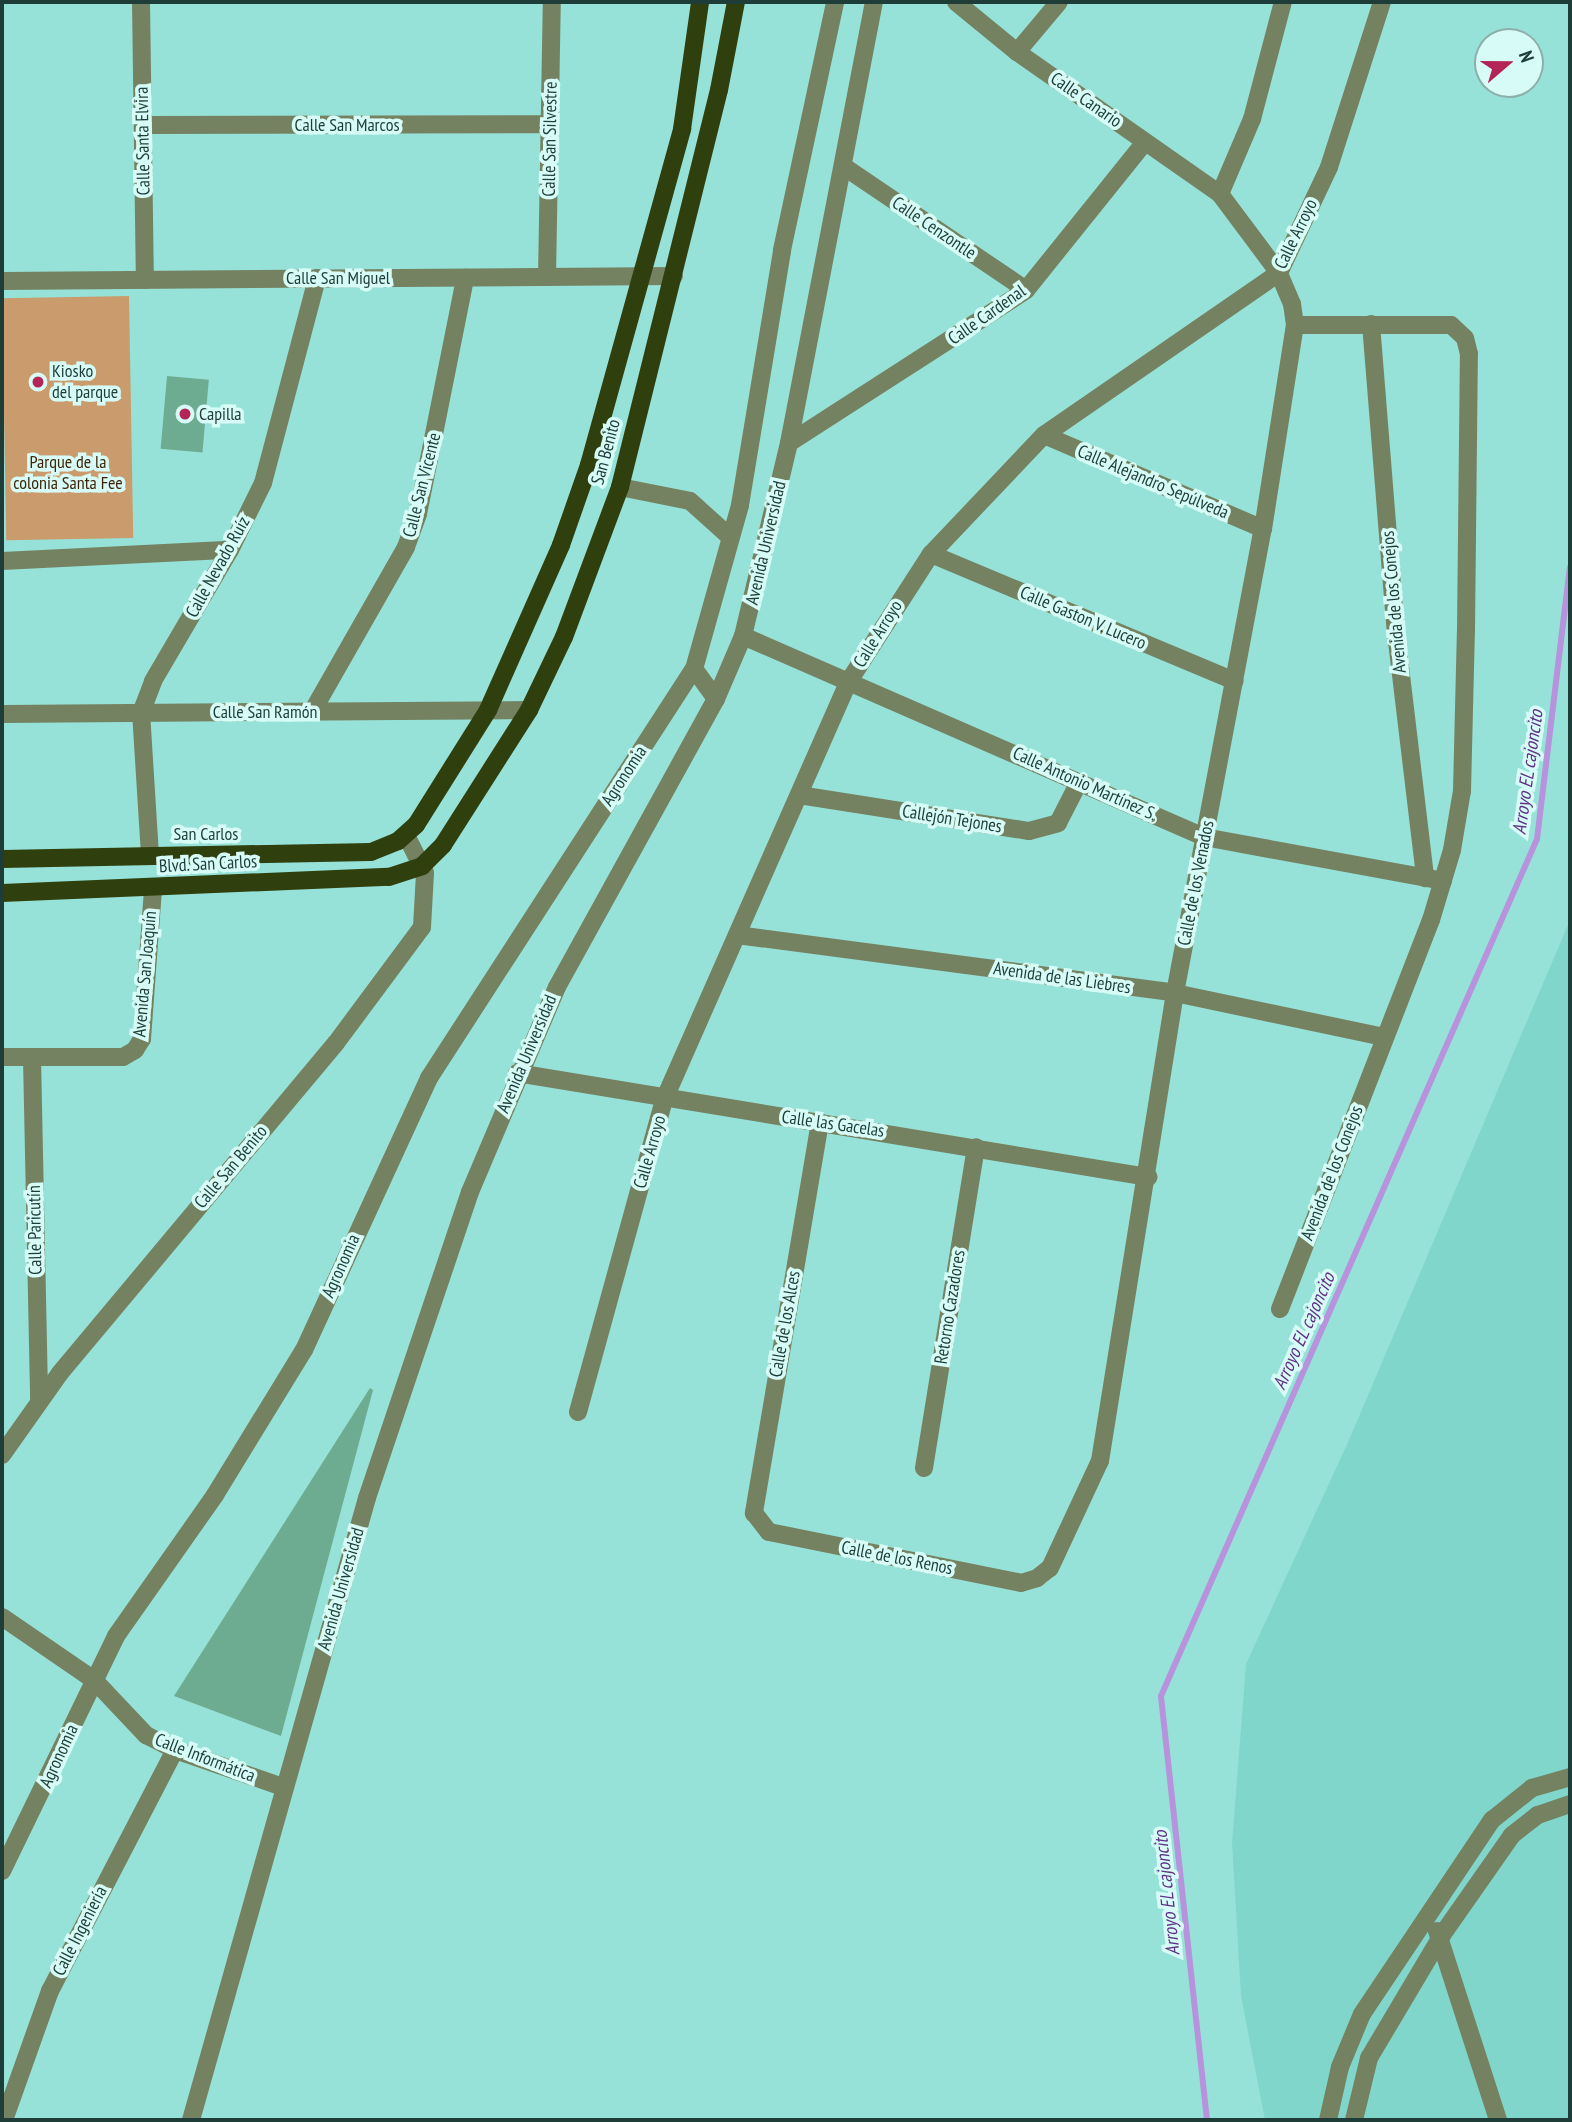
<!DOCTYPE html>
<html>
<head>
<meta charset="utf-8">
<style>
	body { margin:0 }
	#map { position:relative; width:1572px; height:2122px; overflow:hidden; background:#97e2d8; font-family:"PT Sans Narrow",sans-serif }
	div>[style] { position:absolute }
	.built>* { inset:0; background:#81d6cc }
	.green>* { inset:0; background:#ca9b6c; transform-origin:0 0 }
	.stream>* { height:6px; margin:-3px; padding:0 3px; transform-origin:3px; border-radius:3px; background:#b693dc }
	.building>* { inset:0; background:#6eac92; transform-origin:0 0 }
	.minor>* { height:18px; margin:-9px; padding:0 9px; transform-origin:9px; border-radius:9px; background:#758262 }
	.major>* { height:18px; margin:-9px; padding:0 9px; transform-origin:9px; border-radius:9px; background:#2f400e }
	.dots>* { width:19px; height:19px; translate:-50% -50%; box-sizing:border-box; border:4px solid #d7fbf6; border-radius:50% }
	span { translate:-50% -50%; white-space:nowrap; text-align:center; line-height:1.15; -webkit-text-stroke:7px #d7fbf6; paint-order:stroke }
	.street-label { font-size:18px; color:#1e3d39 }
	.poi-label { font-size:18px; color:#1e3d39 }
	.left { translate:0 -50%; text-align:left }
	.park-label { font-size:18px; color:#3f2609 }
	.water-label { font-size:19px; color:#603188; font-style:italic }
	.frame { position:absolute; inset:0; border:4px solid #1e3d39; pointer-events:none }
	.north { position:absolute; left:1474px; top:28px; width:70px; height:70px; box-sizing:border-box; background:#d7fbf6; border:2px solid #8dafaa; border-radius:50%; rotate:70deg; font-size:19px; font-weight:700; line-height:28px; text-align:center; color:#1e3d39 }
	.north::after { content:''; display:block; margin:auto; width:24px; height:32px; background:#b42557; clip-path:polygon(50% 0,100% 100%,50% 72%,0 100%) }
</style>
</head>
<body>
<div id="map">
	<div class="built">
		<div style="clip-path:polygon(1570px 920px,1570px 2120px,1265px 2120px,1241px 1996px,1232px 1843px,1246px 1664px,1349px 1440px)"></div>
	</div>
	<div class="green">
		<div style="left:129px;top:296px;width:242px;height:127px;rotate:89deg"></div>
	</div>
	<div class="stream">
		<div style="left:1207px;top:2120px;width:426px;rotate:-96.2deg"></div>
		<div style="left:1161px;top:1696px;width:936px;rotate:-66.31deg"></div>
		<div style="left:1537px;top:839px;width:274px;rotate:-83.1deg"></div>
	</div>
	<div class="building">
		<div style="left:167px;top:376px;width:42px;height:73px;rotate:5deg"></div>
		<div style="clip-path:polygon(370px 1388px,373px 1390px,281px 1736px,174px 1696px)"></div>
	</div>
	<div class="minor">
		<div style="left:141px;top:2px;width:278px;rotate:89.2deg"></div>
		<div style="left:1017px;top:52px;width:65px;rotate:-50deg"></div>
		<div style="left:143px;top:125px;width:407px;rotate:-0.1deg"></div>
		<div style="left:843px;top:166px;width:221px;rotate:34.1deg"></div>
		<div style="left:1220px;top:194px;width:82px;rotate:-66.9deg"></div>
		<div style="left:1252px;top:119px;width:121px;rotate:-75.2deg"></div>
		<div style="left:547px;top:277px;width:275px;rotate:-89deg"></div>
		<div style="left:2px;top:281px;width:672px;rotate:-0.43deg"></div>
		<div style="left:1371px;top:324px;width:310px;rotate:85.4deg"></div>
		<div style="left:1396px;top:633px;width:247px;rotate:83.2deg"></div>
		<div style="left:1044px;top:435px;width:238px;rotate:23.2deg"></div>
		<div style="left:789px;top:443px;width:282px;rotate:-32.8deg"></div>
		<div style="left:1026px;top:290px;width:190px;rotate:-51.2deg"></div>
		<div style="left:620px;top:487px;width:71px;rotate:11.3deg"></div>
		<div style="left:690px;top:501px;width:54px;rotate:42deg"></div>
		<div style="left:931px;top:554px;width:329px;rotate:22.7deg"></div>
		<div style="left:2px;top:561px;width:228px;rotate:-2.8deg"></div>
		<div style="left:743px;top:636px;width:503px;rotate:23.56deg"></div>
		<div style="left:1204px;top:837px;width:243px;rotate:10.4deg"></div>
		<div style="left:716px;top:699px;width:37px;rotate:-126deg"></div>
		<div style="left:694px;top:669px;width:170px;rotate:-74.3deg"></div>
		<div style="left:740px;top:505px;width:258px;rotate:-80.6deg"></div>
		<div style="left:782px;top:250px;width:254px;rotate:-77.9deg"></div>
		<div style="left:312px;top:712px;width:190px;rotate:-60.3deg"></div>
		<div style="left:406px;top:547px;width:35px;rotate:-70deg"></div>
		<div style="left:418px;top:514px;width:241px;rotate:-78.7deg"></div>
		<div style="left:2px;top:714px;width:527px;rotate:-0.43deg"></div>
		<div style="left:799px;top:795px;width:233px;rotate:8.9deg"></div>
		<div style="left:1029px;top:831px;width:30px;rotate:-15deg"></div>
		<div style="left:1058px;top:823px;width:46px;rotate:-62.9deg"></div>
		<div style="left:150px;top:855px;width:142px;rotate:-93.6deg"></div>
		<div style="left:141px;top:713px;width:34px;rotate:-69deg"></div>
		<div style="left:153px;top:681px;width:152px;rotate:-59.6deg"></div>
		<div style="left:230px;top:550px;width:75px;rotate:-63.8deg"></div>
		<div style="left:263px;top:483px;width:212px;rotate:-75.2deg"></div>
		<div style="left:737px;top:935px;width:442px;rotate:7.5deg"></div>
		<div style="left:1175px;top:993px;width:214px;rotate:11.9deg"></div>
		<div style="left:2px;top:1057px;width:121px"></div>
		<div style="left:123px;top:1057px;width:14px;rotate:-30deg"></div>
		<div style="left:135px;top:1050px;width:13px;rotate:-58deg"></div>
		<div style="left:142px;top:1039px;width:151px;rotate:-85.8deg"></div>
		<div style="left:32px;top:1058px;width:343px;rotate:88.8deg"></div>
		<div style="left:517px;top:1073px;width:640px;rotate:9.36deg"></div>
		<div style="left:820px;top:1122px;width:397px;rotate:99.6deg"></div>
		<div style="left:754px;top:1513px;width:24px;rotate:52deg"></div>
		<div style="left:769px;top:1532px;width:257px;rotate:11.4deg"></div>
		<div style="left:1021px;top:1583px;width:17px;rotate:-17deg"></div>
		<div style="left:1037px;top:1578px;width:16px;rotate:-38deg"></div>
		<div style="left:1050px;top:1568px;width:118px;rotate:-65deg"></div>
		<div style="left:1100px;top:1461px;width:474px;rotate:-80.9deg"></div>
		<div style="left:1175px;top:993px;width:472px;rotate:-79.3deg"></div>
		<div style="left:1263px;top:529px;width:206px;rotate:-81.1deg"></div>
		<div style="left:1295px;top:325px;width:21px;rotate:-98deg"></div>
		<div style="left:1292px;top:304px;width:34px;rotate:-113deg"></div>
		<div style="left:1279px;top:273px;width:99px;rotate:-126.8deg"></div>
		<div style="left:1220px;top:194px;width:248px;rotate:-145deg"></div>
		<div style="left:1017px;top:52px;width:79px;rotate:-140.7deg"></div>
		<div style="left:1280px;top:1309px;width:417px;rotate:-68.8deg"></div>
		<div style="left:1431px;top:920px;width:73px;rotate:-73.3deg"></div>
		<div style="left:1452px;top:850px;width:60px;rotate:-80.4deg"></div>
		<div style="left:1462px;top:791px;width:160px;rotate:-88.6deg"></div>
		<div style="left:1466px;top:631px;width:277px;rotate:-89.4deg"></div>
		<div style="left:1469px;top:354px;width:16px;rotate:-104deg"></div>
		<div style="left:1465px;top:338px;width:19px;rotate:-137deg"></div>
		<div style="left:1451px;top:325px;width:156px;rotate:180deg"></div>
		<div style="left:578px;top:1412px;width:324px;rotate:-74.6deg"></div>
		<div style="left:664px;top:1100px;width:458px;rotate:-66.2deg"></div>
		<div style="left:849px;top:681px;width:151px;rotate:-57.2deg"></div>
		<div style="left:931px;top:554px;width:164px;rotate:-46.5deg"></div>
		<div style="left:1044px;top:435px;width:285px;rotate:-34.6deg"></div>
		<div style="left:1279px;top:273px;width:117px;rotate:-64.7deg"></div>
		<div style="left:1329px;top:167px;width:173px;rotate:-72.2deg"></div>
		<div style="left:2px;top:1455px;width:100px;rotate:-54.7deg"></div>
		<div style="left:60px;top:1373px;width:430px;rotate:-50.1deg"></div>
		<div style="left:336px;top:1043px;width:144px;rotate:-53.4deg"></div>
		<div style="left:422px;top:927px;width:54px;rotate:-86.8deg"></div>
		<div style="left:425px;top:873px;width:42px;rotate:-116.6deg"></div>
		<div style="left:924px;top:1468px;width:325px;rotate:-80.8deg"></div>
		<div style="left:2px;top:1617px;width:112px;rotate:34.4deg"></div>
		<div style="left:94px;top:1680px;width:76px;rotate:46.6deg"></div>
		<div style="left:146px;top:1735px;width:33px;rotate:27deg"></div>
		<div style="left:175px;top:1750px;width:114px;rotate:18.9deg"></div>
		<div style="left:2px;top:1871px;width:261px;rotate:-64.1deg"></div>
		<div style="left:116px;top:1636px;width:172px;rotate:-54.9deg"></div>
		<div style="left:215px;top:1495px;width:170px;rotate:-58.5deg"></div>
		<div style="left:304px;top:1350px;width:299px;rotate:-65.3deg"></div>
		<div style="left:429px;top:1078px;width:487px;rotate:-57.1deg"></div>
		<div style="left:1437px;top:1931px;width:199px;rotate:72.1deg"></div>
		<div style="left:4px;top:2120px;width:137px;rotate:-70.4deg"></div>
		<div style="left:50px;top:1991px;width:271px;rotate:-62.6deg"></div>
		<div style="left:191px;top:2120px;width:646px;rotate:-74.2deg"></div>
		<div style="left:367px;top:1498px;width:323px;rotate:-71.4deg"></div>
		<div style="left:470px;top:1192px;width:223px;rotate:-67deg"></div>
		<div style="left:557px;top:987px;width:329px;rotate:-61.1deg"></div>
		<div style="left:716px;top:699px;width:69px;rotate:-66.8deg"></div>
		<div style="left:743px;top:636px;width:198px;rotate:-76.6deg"></div>
		<div style="left:789px;top:443px;width:449px;rotate:-79.1deg"></div>
		<div style="left:1328px;top:2120px;width:54px;rotate:-77.2deg"></div>
		<div style="left:1340px;top:2067px;width:57px;rotate:-67.5deg"></div>
		<div style="left:1362px;top:2014px;width:234px;rotate:-56.2deg"></div>
		<div style="left:1492px;top:1820px;width:51px;rotate:-38.7deg"></div>
		<div style="left:1532px;top:1788px;width:40px;rotate:-16deg"></div>
		<div style="left:1354px;top:2120px;width:64px;rotate:-76.4deg"></div>
		<div style="left:1369px;top:2058px;width:143px;rotate:-59.3deg"></div>
		<div style="left:1442px;top:1935px;width:122px;rotate:-55deg"></div>
		<div style="left:1512px;top:1835px;width:33px;rotate:-38deg"></div>
		<div style="left:1538px;top:1815px;width:34px;rotate:-19deg"></div>
	</div>
	<div class="major">
		<div style="left:2px;top:859px;width:369px;rotate:-1.1deg"></div>
		<div style="left:371px;top:852px;width:29px;rotate:-22deg"></div>
		<div style="left:398px;top:841px;width:24px;rotate:-42deg"></div>
		<div style="left:416px;top:825px;width:136px;rotate:-57.9deg"></div>
		<div style="left:488px;top:710px;width:180px;rotate:-66.1deg"></div>
		<div style="left:561px;top:545px;width:85px;rotate:-70.7deg"></div>
		<div style="left:589px;top:465px;width:349px;rotate:-74.5deg"></div>
		<div style="left:682px;top:129px;width:128px;rotate:-81.9deg"></div>
		<div style="left:2px;top:893px;width:387px;rotate:-2.4deg"></div>
		<div style="left:389px;top:877px;width:35px;rotate:-18deg"></div>
		<div style="left:422px;top:866px;width:30px;rotate:-45deg"></div>
		<div style="left:443px;top:845px;width:160px;rotate:-57.5deg"></div>
		<div style="left:529px;top:710px;width:81px;rotate:-64.4deg"></div>
		<div style="left:564px;top:637px;width:160px;rotate:-69.5deg"></div>
		<div style="left:620px;top:487px;width:409px;rotate:-76deg"></div>
		<div style="left:719px;top:90px;width:90px;rotate:-79.1deg"></div>
	</div>
	<div class="dots">
		<div style="left:38px;top:382px;background:#b42557"></div>
		<div style="left:185px;top:414px;background:#b42557"></div>
	</div>
	<div class="street-label">
		<span style="left:1086px;top:100px;rotate:35deg">Calle Canario</span>
		<span style="left:347px;top:125px">Calle San Marcos</span>
		<span style="left:550px;top:139px;rotate:-89deg">Calle San Silvestre</span>
		<span style="left:143px;top:141px;rotate:-91deg">Calle Santa Elvira</span>
		<span style="left:934px;top:228px;rotate:34deg">Calle Cenzontle</span>
		<span style="left:1296px;top:234px;rotate:-64deg">Calle Arroyo</span>
		<span style="left:338px;top:278px">Calle San Miguel</span>
		<span style="left:987px;top:315px;rotate:-35deg">Calle Cardenal</span>
		<span style="left:606px;top:452px;rotate:-75deg">San Benito</span>
		<span style="left:1153px;top:482px;rotate:23deg">Calle Alejandro Sepúlveda</span>
		<span style="left:422px;top:485px;rotate:-76deg">Calle San Vicente</span>
		<span style="left:766px;top:543px;rotate:-77deg">Avenida Universidad</span>
		<span style="left:218px;top:567px;rotate:-61deg">Calle Nevado Ruíz</span>
		<span style="left:1394px;top:602px;rotate:-95deg">Avenida de los Conejos</span>
		<span style="left:1083px;top:618px;rotate:23deg">Calle Gaston V. Lucero</span>
		<span style="left:878px;top:634px;rotate:-58deg">Calle Arroyo</span>
		<span style="left:265px;top:712px">Calle San Ramón</span>
		<span style="left:624px;top:776px;rotate:-57deg">Agronomia</span>
		<span style="left:1085px;top:784px;rotate:24deg">Calle Antonio Martínez S.</span>
		<span style="left:952px;top:819px;rotate:9deg">Callejón Tejones</span>
		<span style="left:206px;top:834px">San Carlos</span>
		<span style="left:208px;top:864px;rotate:-3deg">Blvd. San Carlos</span>
		<span style="left:1196px;top:883px;rotate:-79deg">Calle de los Venados</span>
		<span style="left:145px;top:974px;rotate:-85deg">Avenida San Joaquín</span>
		<span style="left:1062px;top:978px;rotate:8deg">Avenida de las Liebres</span>
		<span style="left:527px;top:1054px;rotate:-67deg">Avenida Universidad</span>
		<span style="left:833px;top:1124px;rotate:8deg">Calle las Gacelas</span>
		<span style="left:650px;top:1152px;rotate:-74deg">Calle Arroyo</span>
		<span style="left:231px;top:1167px;rotate:-50deg">Calle San Benito</span>
		<span style="left:1332px;top:1173px;rotate:-69deg">Avenida de los Conejos</span>
		<span style="left:35px;top:1230px;rotate:-91deg">Calle Paricutín</span>
		<span style="left:341px;top:1266px;rotate:-66deg">Agronomia</span>
		<span style="left:950px;top:1307px;rotate:-81deg">Retorno Cazadores</span>
		<span style="left:785px;top:1324px;rotate:-80deg">Calle de los Alces</span>
		<span style="left:897px;top:1558px;rotate:11deg">Calle de los Renos</span>
		<span style="left:341px;top:1589px;rotate:-74deg">Avenida Universidad</span>
		<span style="left:59px;top:1756px;rotate:-65deg">Agronomia</span>
		<span style="left:205px;top:1758px;rotate:21deg">Calle Informática</span>
		<span style="left:80px;top:1931px;rotate:-63deg">Calle Ingeniería</span>
	</div>
	<div class="poi-label">
		<span class="left" style="left:52px;top:382px">Kiosko<br>del parque</span>
		<span class="left" style="left:199px;top:414px">Capilla</span>
	</div>
	<div class="park-label">
		<span style="left:68px;top:473px">Parque de la<br>colonia Santa Fee</span>
	</div>
	<div class="water-label">
		<span style="left:1528px;top:772px;rotate:-82deg">Arroyo EL cajoncito</span>
		<span style="left:1304px;top:1331px;rotate:-66deg">Arroyo EL cajoncito</span>
		<span style="left:1167px;top:1893px;rotate:-96deg">Arroyo EL cajoncito</span>
	</div>
	<div class="frame"></div>
	<div class="north">N</div>
</div>
</body>
</html>
